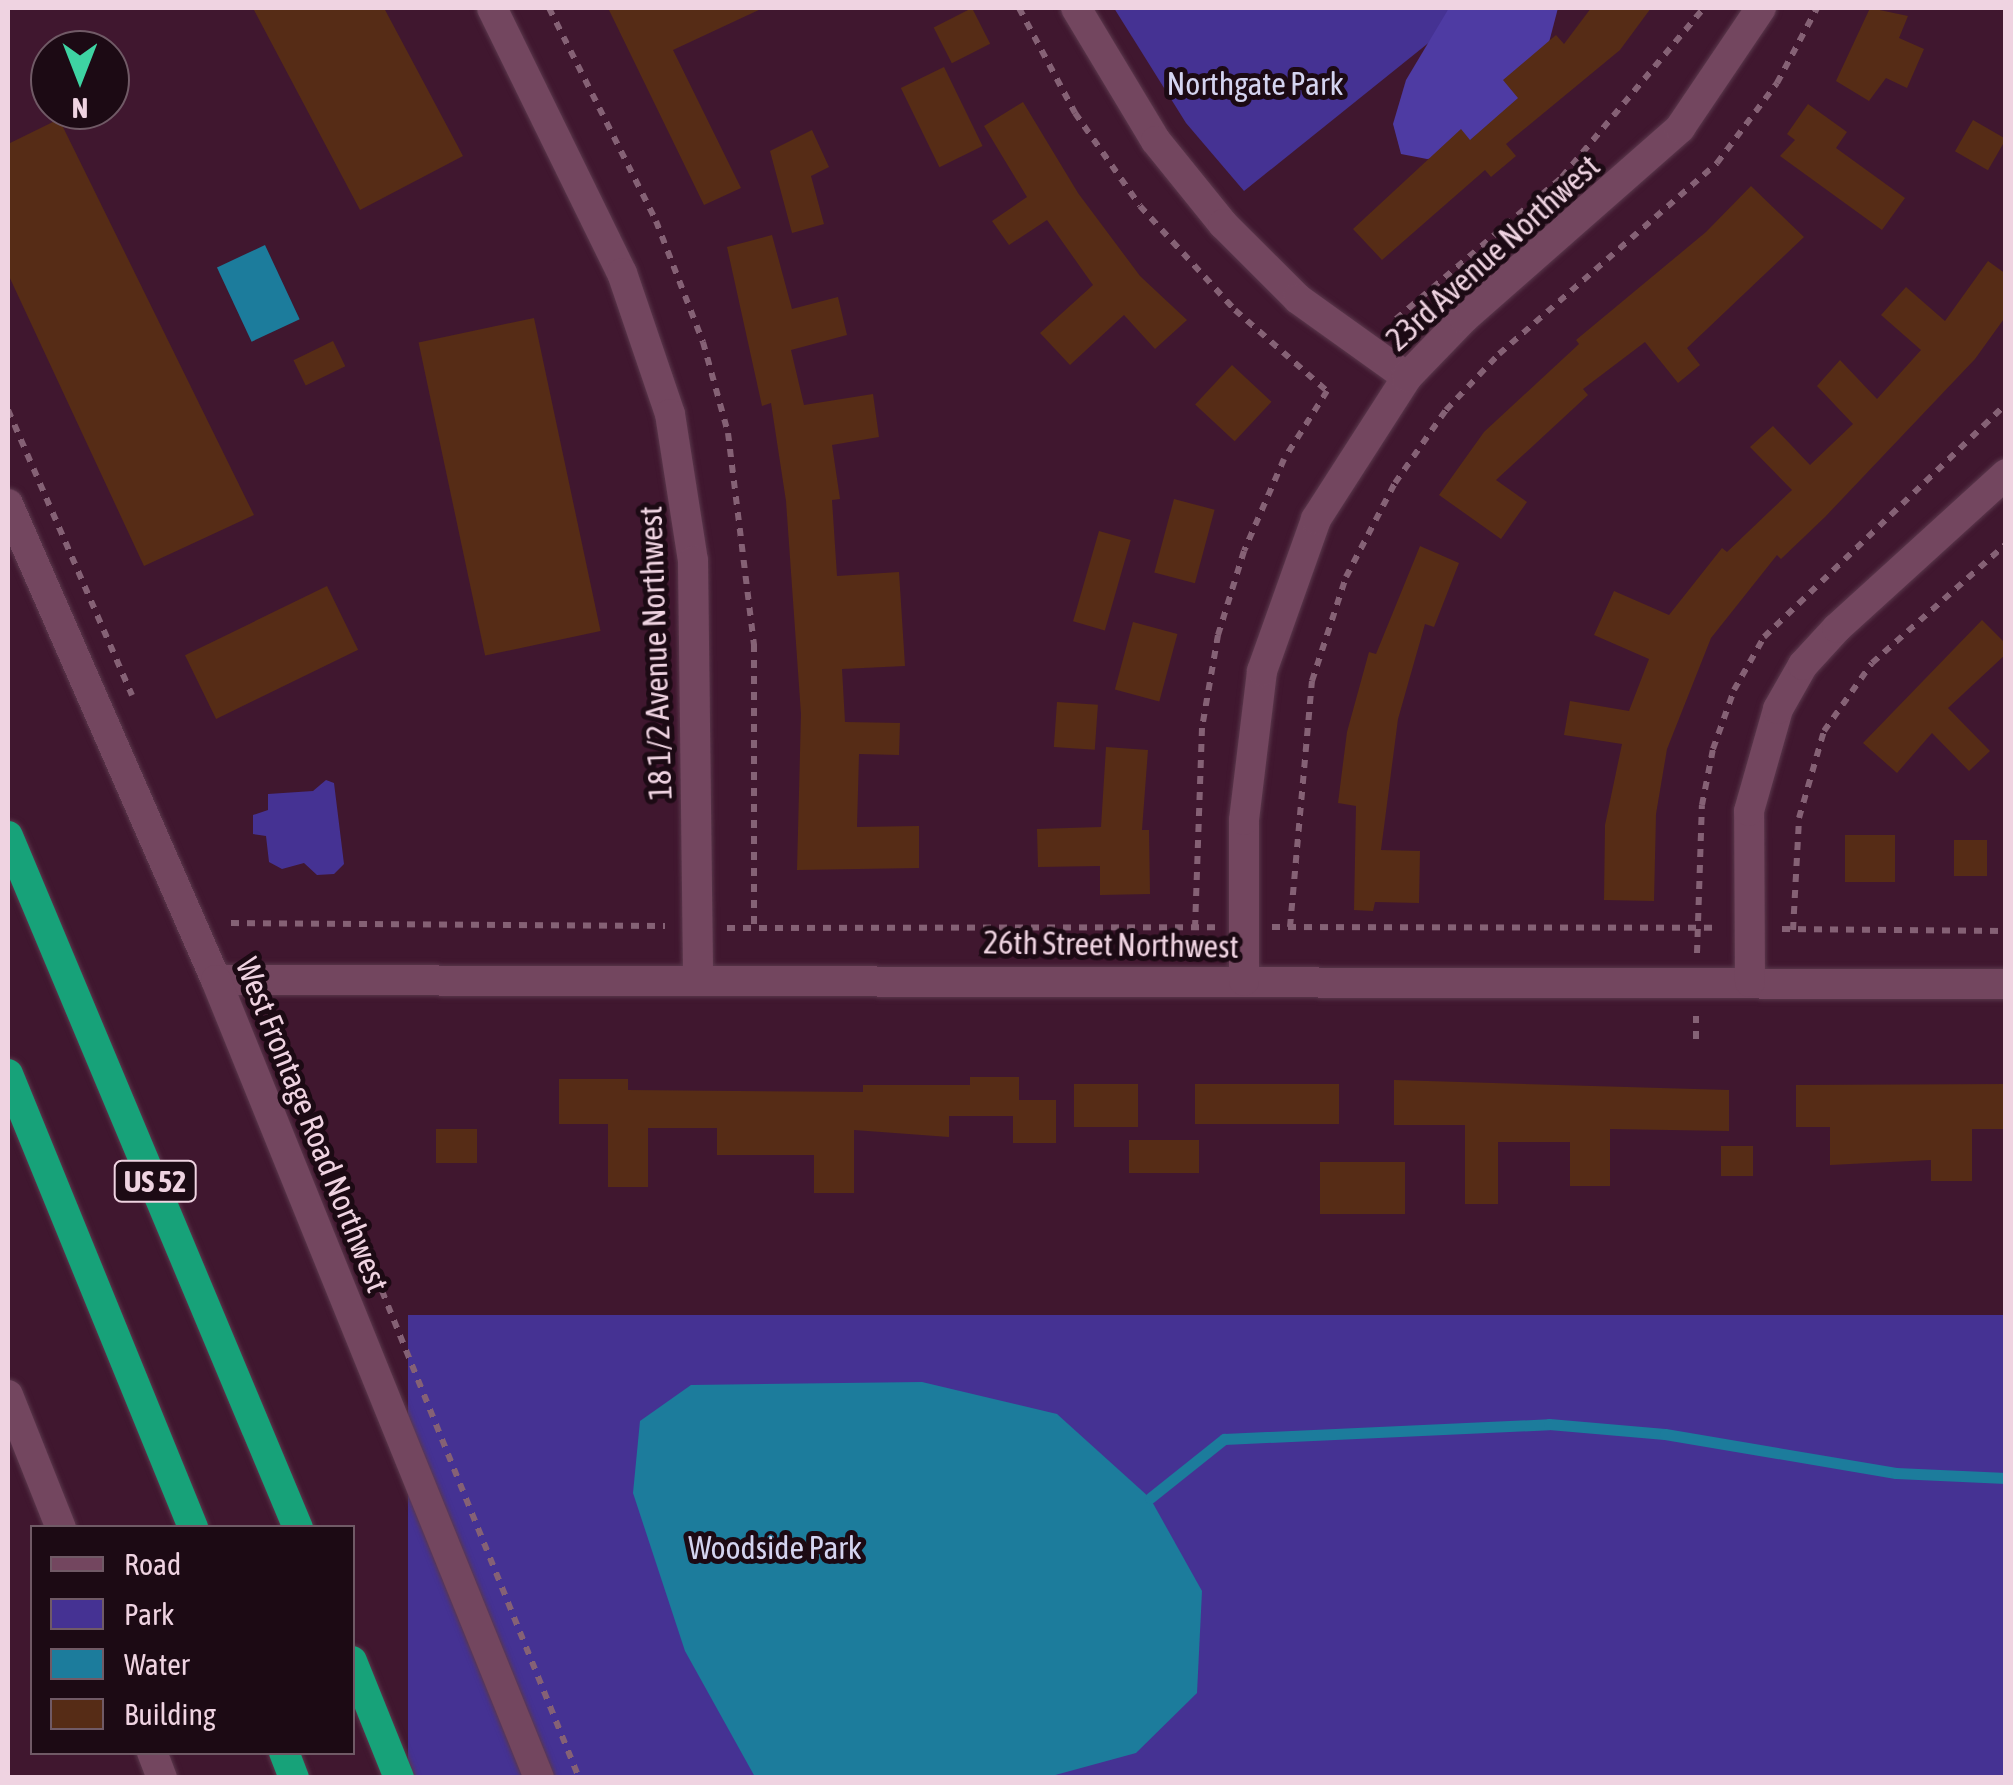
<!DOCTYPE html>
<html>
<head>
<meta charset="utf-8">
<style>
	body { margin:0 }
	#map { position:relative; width:2013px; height:1785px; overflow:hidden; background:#40172f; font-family:"Asap Condensed",sans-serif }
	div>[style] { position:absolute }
	.green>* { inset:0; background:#453293; transform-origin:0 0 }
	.forest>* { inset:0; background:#4e3ba3 }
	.water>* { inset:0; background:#1c7c9c; transform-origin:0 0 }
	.stream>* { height:11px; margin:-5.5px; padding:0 5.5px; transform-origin:5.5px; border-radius:5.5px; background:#1c7c9c }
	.building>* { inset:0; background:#562c16; transform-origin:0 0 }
	.path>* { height:6px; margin-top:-3px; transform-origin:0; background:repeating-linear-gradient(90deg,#856175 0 8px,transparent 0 16px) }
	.roads { filter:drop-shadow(0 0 2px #5a384c) drop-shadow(0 0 2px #5a384c) }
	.minor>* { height:30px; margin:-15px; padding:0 15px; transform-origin:15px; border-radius:15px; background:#73465f }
	.tertiary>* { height:30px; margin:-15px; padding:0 15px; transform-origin:15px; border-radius:15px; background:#73465f }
	.motorway>* { height:30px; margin:-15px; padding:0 15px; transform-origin:15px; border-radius:15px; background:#17a279 }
	span { translate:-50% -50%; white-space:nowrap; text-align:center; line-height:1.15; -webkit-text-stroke:10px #1c0a14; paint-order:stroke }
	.shield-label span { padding:2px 8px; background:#1c0a14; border:2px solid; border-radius:8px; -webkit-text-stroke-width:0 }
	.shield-label { font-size:30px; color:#efd3e1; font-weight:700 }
	.park-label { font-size:32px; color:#d4d4f0 }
	.street-label { font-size:32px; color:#efd3e1 }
	.frame { position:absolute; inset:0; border:10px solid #efd3e1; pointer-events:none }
	.legend { position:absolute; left:30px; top:1525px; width:325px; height:230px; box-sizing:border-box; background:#1c0a14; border:2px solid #705a66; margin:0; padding:12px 18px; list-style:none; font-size:30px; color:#efd3e1 }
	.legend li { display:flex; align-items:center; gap:20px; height:50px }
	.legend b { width:50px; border:2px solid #705a66 }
	.north { position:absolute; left:30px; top:30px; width:100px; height:100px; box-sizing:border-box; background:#1c0a14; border:2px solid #705a66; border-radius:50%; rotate:180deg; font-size:28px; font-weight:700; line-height:40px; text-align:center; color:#efd3e1 }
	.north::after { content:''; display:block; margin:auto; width:35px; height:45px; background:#3ed4a3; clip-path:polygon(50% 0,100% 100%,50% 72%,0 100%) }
</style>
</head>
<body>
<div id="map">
	<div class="green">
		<div style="clip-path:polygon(1114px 8px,1472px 8px,1244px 191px,1186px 123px)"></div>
		<div style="clip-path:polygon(326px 780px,334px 783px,344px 864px,334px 874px,317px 875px,304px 863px,282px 869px,269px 862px,266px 836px,253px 834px,253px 815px,268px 810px,268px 794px,313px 791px)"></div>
		<div style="left:408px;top:1315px;width:1597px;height:498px"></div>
	</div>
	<div class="forest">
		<div style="clip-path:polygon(1449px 8px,1558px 8px,1541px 73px,1475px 154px,1427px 159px,1401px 154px,1393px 124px,1406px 80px)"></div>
	</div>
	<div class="water">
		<div style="left:265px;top:245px;width:82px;height:53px;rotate:65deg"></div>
		<div style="clip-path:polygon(922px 1382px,1057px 1414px,1150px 1498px,1202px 1591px,1197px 1693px,1136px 1753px,1048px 1777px,755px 1777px,685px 1651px,633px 1493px,640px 1421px,691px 1385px)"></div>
	</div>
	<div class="stream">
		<div style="left:1150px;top:1498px;width:95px;rotate:-38.6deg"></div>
		<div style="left:1224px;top:1439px;width:325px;rotate:-2.6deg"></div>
		<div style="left:1549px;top:1424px;width:116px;rotate:4.9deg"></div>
		<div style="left:1665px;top:1434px;width:234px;rotate:9.6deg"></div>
		<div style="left:1896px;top:1473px;width:110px;rotate:2.6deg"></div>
	</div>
	<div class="building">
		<div style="clip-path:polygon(253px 8px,384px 8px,463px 156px,360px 210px)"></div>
		<div style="clip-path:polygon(608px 8px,763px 8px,673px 50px,741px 188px,704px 205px)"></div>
		<div style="left:972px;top:8px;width:40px;height:43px;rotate:63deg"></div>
		<div style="clip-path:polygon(1591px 8px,1651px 8px,1620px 50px,1506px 144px,1516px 156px,1491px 177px,1485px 170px,1382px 260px,1353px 229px,1461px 129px,1470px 140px,1518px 98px,1503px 80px,1556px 35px,1564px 44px)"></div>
		<div style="clip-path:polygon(1870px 8px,1908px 16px,1899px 38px,1924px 49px,1907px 88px,1886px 78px,1869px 101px,1836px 81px)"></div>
		<div style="left:944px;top:67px;width:88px;height:48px;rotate:64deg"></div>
		<div style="clip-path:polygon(1023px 102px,1078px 193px,1140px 276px,1187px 320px,1155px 349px,1124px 315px,1070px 365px,1040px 333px,1093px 285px,1047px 220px,1009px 245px,992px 221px,1027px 197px,984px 126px)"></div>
		<div style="clip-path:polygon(1808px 104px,1847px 132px,1836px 148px,1905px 198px,1882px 230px,1780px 156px,1795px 140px,1787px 134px)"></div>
		<div style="clip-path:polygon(59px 119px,254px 515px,144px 566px,8px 274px,8px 144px)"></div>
		<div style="left:1973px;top:120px;width:38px;height:36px;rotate:30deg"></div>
		<div style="clip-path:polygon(812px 130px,829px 167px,811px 176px,824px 224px,792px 233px,770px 151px)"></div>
		<div style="clip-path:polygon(1751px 186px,1804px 237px,1687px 348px,1700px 365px,1678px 383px,1645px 342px,1583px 389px,1588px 395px,1496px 480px,1527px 502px,1501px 539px,1439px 495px,1484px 432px,1579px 344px,1576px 340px,1706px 232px)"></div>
		<div style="clip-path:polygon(772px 235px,792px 309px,838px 297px,847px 335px,791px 350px,804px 405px,873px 394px,879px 437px,832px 445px,840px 499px,832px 500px,837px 576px,899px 572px,905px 666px,842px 669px,845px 722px,900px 723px,899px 755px,859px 754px,857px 827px,919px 826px,919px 868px,797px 870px,801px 714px,786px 501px,771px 403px,762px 406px,727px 247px)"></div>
		<div style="clip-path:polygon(1988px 261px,2006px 274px,2006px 316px,1975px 359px,1825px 517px,1781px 559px,1777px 555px,1711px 638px,1667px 749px,1656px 814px,1654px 901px,1604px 900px,1605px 825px,1622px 744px,1564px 735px,1570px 701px,1629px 711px,1649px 659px,1594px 635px,1614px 591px,1669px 615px,1722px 548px,1727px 552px,1792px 490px,1750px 447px,1773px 426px,1810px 465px,1853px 424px,1817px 386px,1840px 360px,1877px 399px,1921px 350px,1881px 315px,1906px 287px,1945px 321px)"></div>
		<div style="left:534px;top:318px;width:320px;height:118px;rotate:78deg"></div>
		<div style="left:333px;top:341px;width:28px;height:44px;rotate:64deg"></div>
		<div style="left:1232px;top:365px;width:54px;height:54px;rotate:43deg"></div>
		<div style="left:1174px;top:499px;width:42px;height:76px;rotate:15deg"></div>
		<div style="left:1099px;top:531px;width:33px;height:94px;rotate:16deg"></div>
		<div style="clip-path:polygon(1420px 546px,1459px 563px,1434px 627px,1425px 624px,1398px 719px,1381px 850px,1420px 851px,1419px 903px,1375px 902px,1373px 911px,1354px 910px,1356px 806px,1338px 803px,1347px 732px,1369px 652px,1376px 654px)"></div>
		<div style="left:327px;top:586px;width:71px;height:158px;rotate:64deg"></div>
		<div style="clip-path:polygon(1982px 620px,2006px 644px,2006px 654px,1948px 708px,1990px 751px,1969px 771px,1932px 733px,1897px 773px,1863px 743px)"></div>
		<div style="left:1133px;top:622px;width:46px;height:70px;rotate:15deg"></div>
		<div style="left:1057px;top:702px;width:41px;height:45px;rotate:4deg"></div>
		<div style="clip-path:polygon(1106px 747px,1148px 750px,1142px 830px,1149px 830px,1150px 894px,1100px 895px,1100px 866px,1038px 867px,1037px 829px,1101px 827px)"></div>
		<div style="left:1845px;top:835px;width:50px;height:47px"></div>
		<div style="left:1954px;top:840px;width:33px;height:36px"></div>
		<div style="clip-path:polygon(970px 1077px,1019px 1077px,1019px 1100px,1056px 1100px,1056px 1143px,1013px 1143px,1013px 1116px,949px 1116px,949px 1137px,854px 1130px,854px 1193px,814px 1193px,814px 1155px,717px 1155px,717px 1128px,648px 1128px,648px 1187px,608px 1187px,608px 1124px,559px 1124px,559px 1079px,628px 1079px,628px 1090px,863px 1092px,863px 1085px,970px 1085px)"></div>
		<div style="clip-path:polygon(1394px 1080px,1729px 1090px,1729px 1131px,1610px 1129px,1610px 1186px,1570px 1186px,1570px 1142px,1498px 1142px,1498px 1204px,1465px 1204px,1465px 1125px,1394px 1125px)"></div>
		<div style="left:1074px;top:1084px;width:64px;height:43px"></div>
		<div style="left:1195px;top:1084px;width:144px;height:40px"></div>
		<div style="clip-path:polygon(2006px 1084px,2006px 1129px,1972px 1129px,1972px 1181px,1931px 1181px,1931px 1160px,1830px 1165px,1830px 1127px,1796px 1127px,1796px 1085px)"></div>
		<div style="left:436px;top:1129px;width:41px;height:34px"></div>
		<div style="left:1129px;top:1140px;width:70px;height:33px"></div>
		<div style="left:1721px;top:1146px;width:32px;height:30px"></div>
		<div style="left:1320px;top:1162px;width:85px;height:52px"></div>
	</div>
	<div class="path">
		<div style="left:549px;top:8px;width:238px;rotate:63.3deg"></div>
		<div style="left:656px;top:221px;width:130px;rotate:68.8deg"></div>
		<div style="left:703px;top:342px;width:94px;rotate:74.6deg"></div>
		<div style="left:728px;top:433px;width:213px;rotate:83deg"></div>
		<div style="left:754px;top:644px;width:283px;rotate:90deg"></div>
		<div style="left:1019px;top:8px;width:119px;rotate:61.9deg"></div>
		<div style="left:1075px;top:113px;width:113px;rotate:55deg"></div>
		<div style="left:1140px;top:206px;width:141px;rotate:47.6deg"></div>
		<div style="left:1235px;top:310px;width:123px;rotate:41.4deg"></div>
		<div style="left:1327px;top:391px;width:80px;rotate:122.3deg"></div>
		<div style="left:1284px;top:459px;width:100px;rotate:113.5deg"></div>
		<div style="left:1244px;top:551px;width:88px;rotate:107.2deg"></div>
		<div style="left:1218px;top:635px;width:94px;rotate:99.8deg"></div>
		<div style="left:1202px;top:728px;width:199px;rotate:92deg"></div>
		<div style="left:1396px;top:319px;width:218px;rotate:-40.5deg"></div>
		<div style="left:1562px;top:177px;width:221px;rotate:-50deg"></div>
		<div style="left:8px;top:410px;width:311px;rotate:66.5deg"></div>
		<div style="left:231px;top:923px;width:434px;rotate:0.4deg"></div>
		<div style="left:1272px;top:927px;width:448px;rotate:0.1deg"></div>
		<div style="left:1290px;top:927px;width:247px;rotate:-84.9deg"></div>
		<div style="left:1312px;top:681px;width:109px;rotate:-71.9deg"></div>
		<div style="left:1346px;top:577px;width:106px;rotate:-62.5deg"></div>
		<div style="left:1395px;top:483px;width:89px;rotate:-55.1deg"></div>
		<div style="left:1446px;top:410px;width:77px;rotate:-46.6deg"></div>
		<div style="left:1499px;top:354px;width:290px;rotate:-41.2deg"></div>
		<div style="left:1717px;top:163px;width:100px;rotate:-53.1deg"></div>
		<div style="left:1777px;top:83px;width:85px;rotate:-61.9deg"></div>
		<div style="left:727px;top:928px;width:488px;rotate:-0.1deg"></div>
		<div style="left:1782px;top:929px;width:224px;rotate:0.5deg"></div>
		<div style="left:1793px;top:930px;width:112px;rotate:-86.9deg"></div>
		<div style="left:1799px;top:818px;width:91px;rotate:-74deg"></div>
		<div style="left:1824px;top:731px;width:83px;rotate:-54.8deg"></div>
		<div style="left:1872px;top:663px;width:179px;rotate:-41.6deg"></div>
		<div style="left:1697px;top:953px;width:148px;rotate:-88.1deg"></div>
		<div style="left:1702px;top:805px;width:57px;rotate:-78.9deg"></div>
		<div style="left:1713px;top:749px;width:63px;rotate:-70.4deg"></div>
		<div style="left:1734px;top:690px;width:61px;rotate:-60.5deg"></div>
		<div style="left:1764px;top:637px;width:336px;rotate:-43.9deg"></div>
		<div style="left:268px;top:1009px;width:830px;rotate:67.98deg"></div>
		<div style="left:1696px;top:1039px;width:23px;rotate:-90deg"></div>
	</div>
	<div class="roads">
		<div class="minor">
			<div style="left:492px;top:8px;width:295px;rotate:63.9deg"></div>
			<div style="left:622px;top:273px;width:149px;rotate:71.2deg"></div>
			<div style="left:670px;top:414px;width:149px;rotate:81.1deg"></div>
			<div style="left:693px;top:561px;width:415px;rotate:89.3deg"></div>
			<div style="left:1076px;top:8px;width:155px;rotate:59deg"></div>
			<div style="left:1156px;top:141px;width:107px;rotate:51.1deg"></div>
			<div style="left:1223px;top:224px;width:106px;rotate:45deg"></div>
			<div style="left:1298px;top:299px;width:134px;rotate:35.6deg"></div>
			<div style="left:216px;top:980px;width:1790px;rotate:0.13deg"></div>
			<div style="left:1244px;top:981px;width:161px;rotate:-90deg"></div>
			<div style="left:1244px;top:820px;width:150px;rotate:-83.1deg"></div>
			<div style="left:1262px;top:671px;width:161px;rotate:-70.4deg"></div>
			<div style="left:1316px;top:519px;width:169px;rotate:-57.3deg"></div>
			<div style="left:1407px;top:377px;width:82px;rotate:-46deg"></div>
			<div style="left:1464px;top:318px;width:288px;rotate:-41.3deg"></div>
			<div style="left:1680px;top:128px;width:145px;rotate:-56deg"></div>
			<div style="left:1750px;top:982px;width:171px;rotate:-90.3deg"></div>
			<div style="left:1749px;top:811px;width:106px;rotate:-74.1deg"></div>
			<div style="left:1778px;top:709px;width:51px;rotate:-60.4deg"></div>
			<div style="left:1803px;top:665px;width:50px;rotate:-47.4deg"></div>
			<div style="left:1837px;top:628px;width:229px;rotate:-42.3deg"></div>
		</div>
		<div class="tertiary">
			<div style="left:8px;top:504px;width:519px;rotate:66.4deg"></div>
			<div style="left:216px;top:980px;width:861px;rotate:67.96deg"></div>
			<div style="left:8px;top:1395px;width:143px;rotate:68.3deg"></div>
			<div style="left:152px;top:1752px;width:28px;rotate:69deg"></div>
		</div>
		<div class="motorway">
			<div style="left:8px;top:836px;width:750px;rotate:67.26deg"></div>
			<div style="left:8px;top:1074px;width:490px;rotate:67.8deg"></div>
			<div style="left:352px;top:1661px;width:126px;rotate:68.1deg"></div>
			<div style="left:284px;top:1752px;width:28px;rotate:69deg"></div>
		</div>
	</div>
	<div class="shield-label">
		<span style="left:155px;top:1181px">US 52</span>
	</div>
	<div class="park-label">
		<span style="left:1255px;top:84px">Northgate Park</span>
		<span style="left:775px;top:1548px">Woodside Park</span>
	</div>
	<div class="street-label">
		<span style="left:1493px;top:253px;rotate:-42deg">23rd Avenue Northwest</span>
		<span style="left:656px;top:653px;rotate:-92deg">18 1/2 Avenue Northwest</span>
		<span style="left:1111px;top:945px;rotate:1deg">26th Street Northwest</span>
		<span style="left:312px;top:1125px;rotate:68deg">West Frontage Road Northwest</span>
	</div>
	<div class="frame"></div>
	<ul class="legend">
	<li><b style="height:12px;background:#73465f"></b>Road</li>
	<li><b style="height:28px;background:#453293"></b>Park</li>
	<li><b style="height:28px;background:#1c7c9c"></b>Water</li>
	<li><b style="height:28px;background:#562c16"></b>Building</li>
	</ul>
	<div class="north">N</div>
</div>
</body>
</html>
